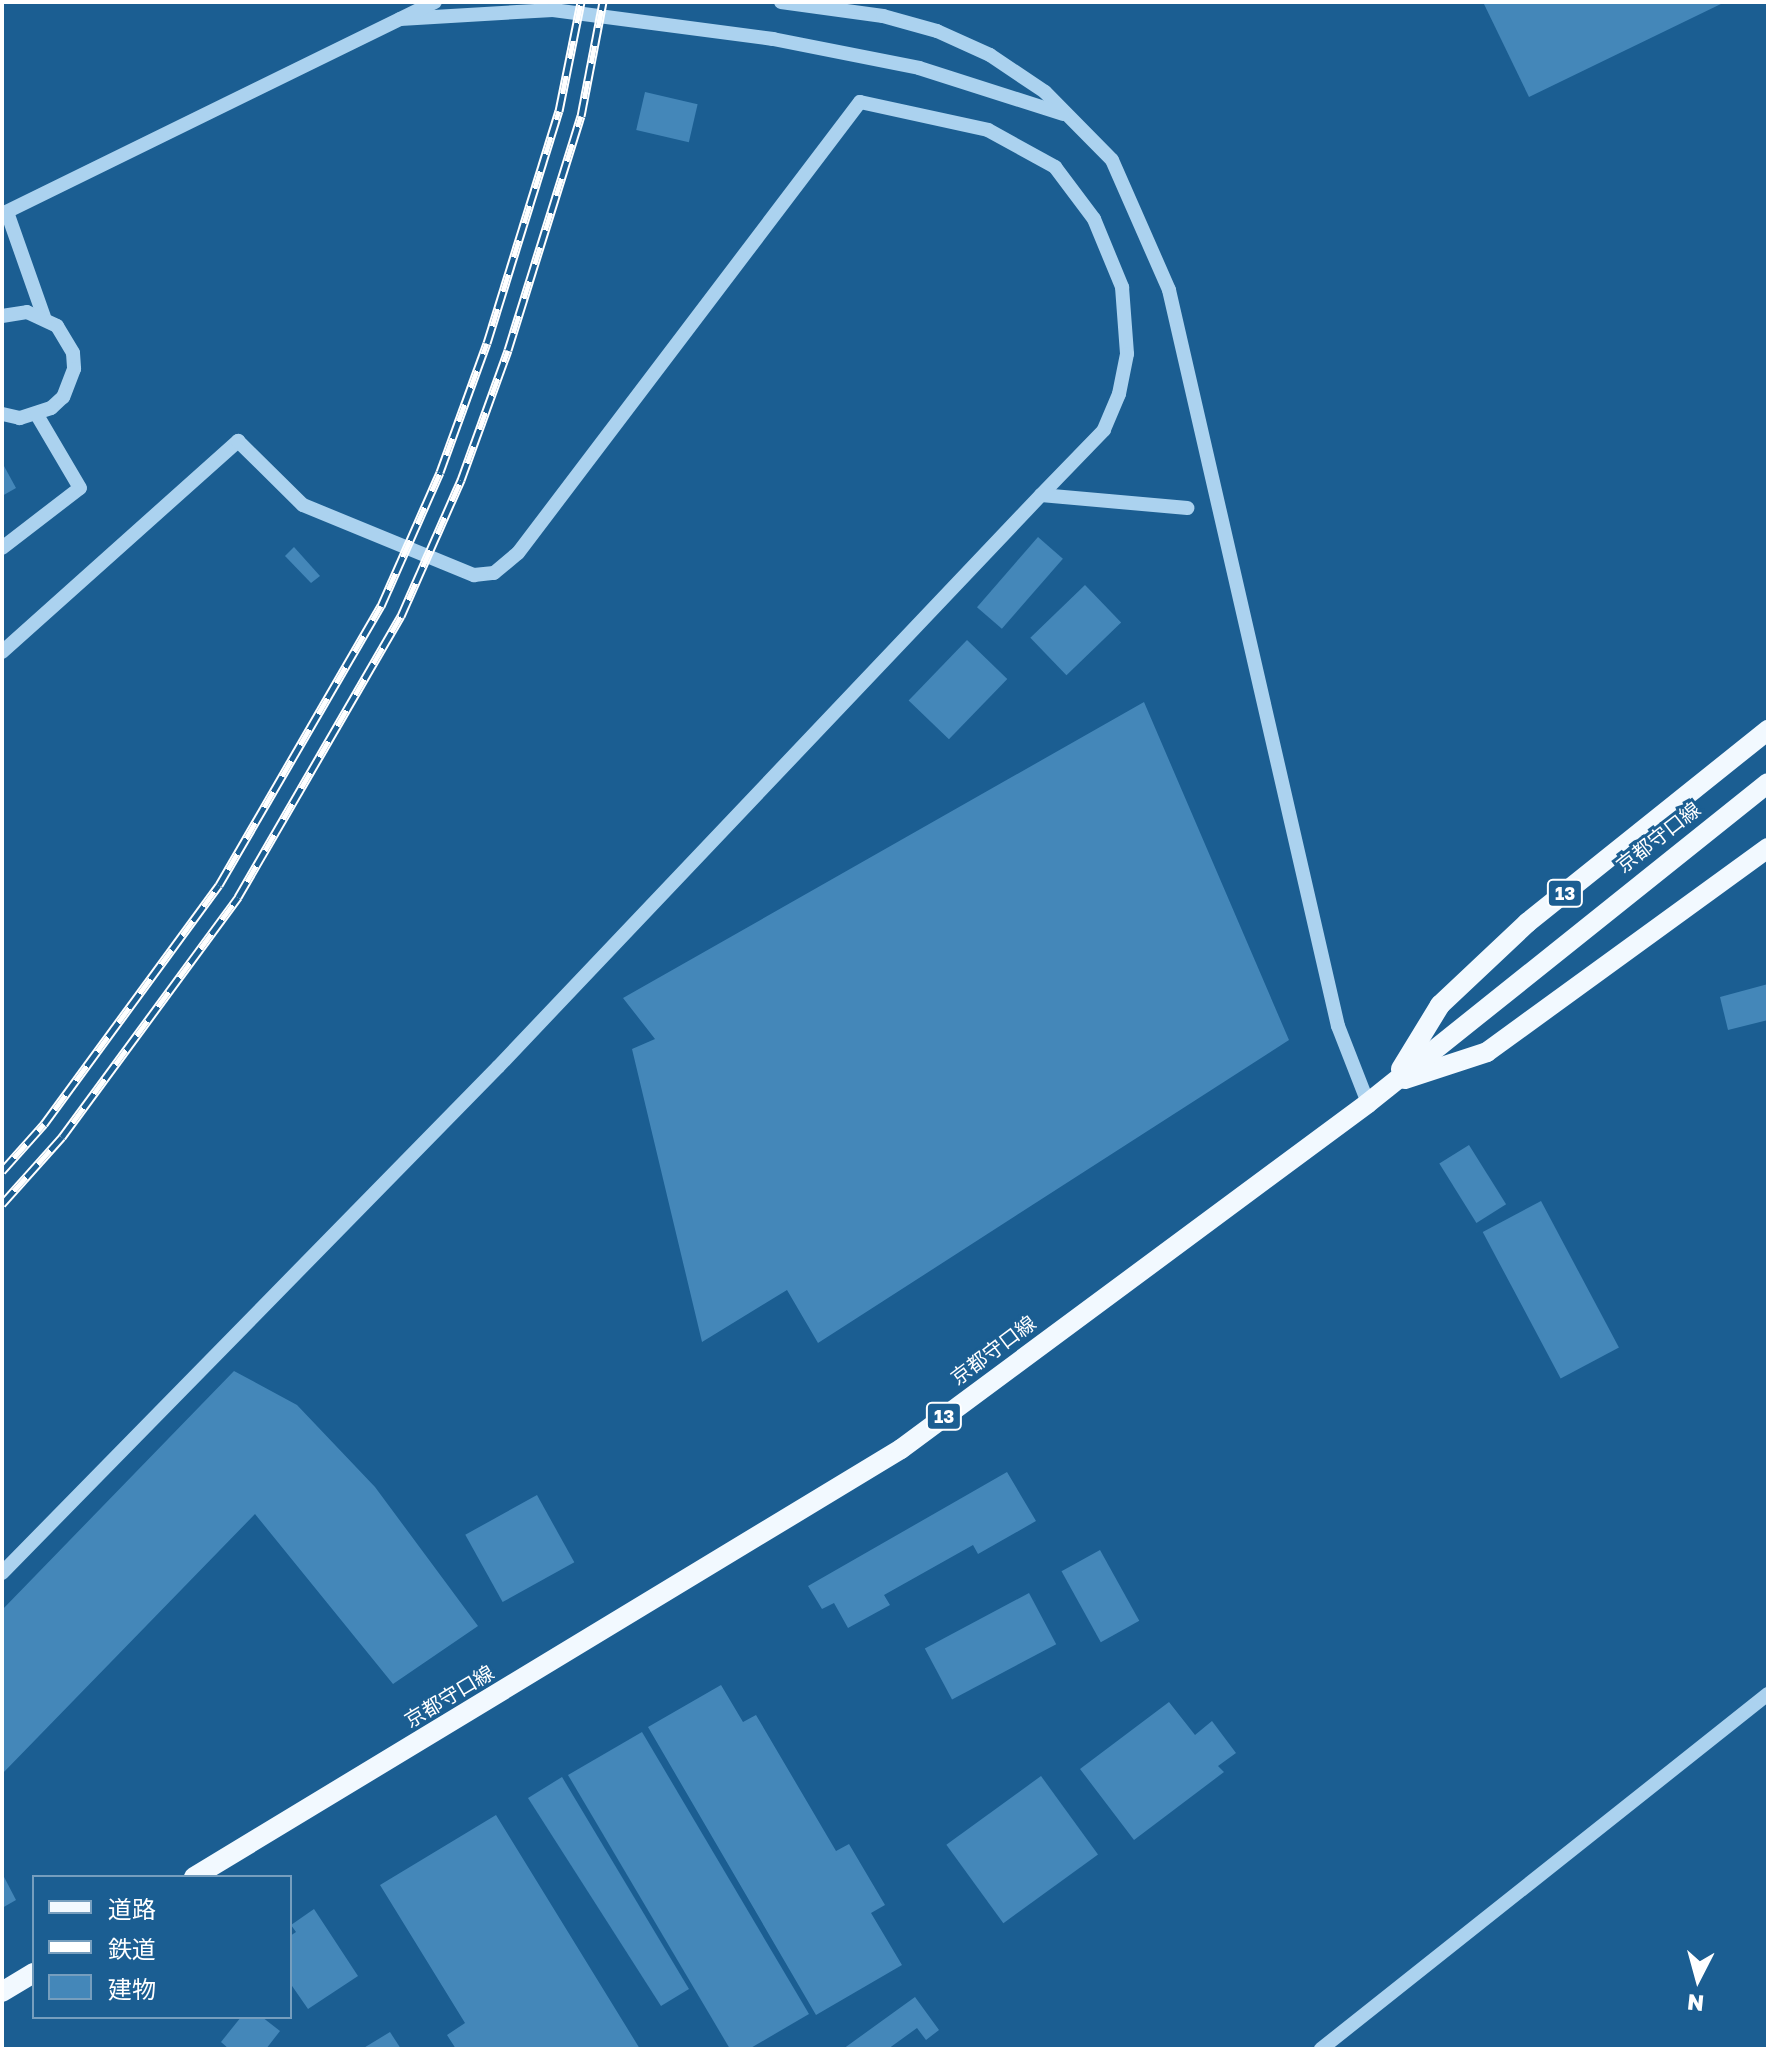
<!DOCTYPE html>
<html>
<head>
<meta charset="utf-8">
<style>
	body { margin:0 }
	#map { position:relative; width:1770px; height:2051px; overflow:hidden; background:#1b5e92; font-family:"Golos Text","Noto Sans JP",sans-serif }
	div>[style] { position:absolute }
	.building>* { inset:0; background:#4487b9; transform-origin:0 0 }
	.minor>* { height:14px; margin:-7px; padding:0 7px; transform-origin:7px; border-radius:7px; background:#abd2ef }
	.major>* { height:20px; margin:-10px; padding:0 10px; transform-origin:10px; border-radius:10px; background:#f2f9ff }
	.rail>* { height:9px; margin-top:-4.5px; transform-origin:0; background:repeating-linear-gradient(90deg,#1b5e92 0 18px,#fff 0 36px); box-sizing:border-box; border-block:2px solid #fff }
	span { translate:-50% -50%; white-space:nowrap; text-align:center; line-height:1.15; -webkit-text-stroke:6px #1b5e92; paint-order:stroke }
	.shield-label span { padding:2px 6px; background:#1b5e92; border:2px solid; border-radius:6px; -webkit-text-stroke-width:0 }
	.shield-label { font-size:18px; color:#fff; font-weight:700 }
	.street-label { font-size:20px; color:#fff }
	.frame { position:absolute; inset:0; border:4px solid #fff; pointer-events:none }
	.legend { position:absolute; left:32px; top:1875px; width:260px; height:144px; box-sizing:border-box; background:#1b5e92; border:2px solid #769ebe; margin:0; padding:10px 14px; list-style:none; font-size:24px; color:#fff }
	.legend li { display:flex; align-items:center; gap:16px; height:40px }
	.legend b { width:40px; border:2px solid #769ebe }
	.north { position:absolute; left:1658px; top:1939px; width:80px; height:80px; -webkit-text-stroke:6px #1b5e92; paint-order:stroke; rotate:186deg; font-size:22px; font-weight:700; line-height:32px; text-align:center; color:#fff }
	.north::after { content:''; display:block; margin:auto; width:28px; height:36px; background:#fff; clip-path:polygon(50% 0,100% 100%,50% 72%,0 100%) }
</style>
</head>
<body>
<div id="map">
	<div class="building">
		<div style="clip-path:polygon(1483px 2px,1725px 2px,1529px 97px)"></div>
		<div style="left:645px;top:92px;width:54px;height:39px;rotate:13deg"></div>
		<div style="clip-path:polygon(4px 466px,16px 488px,2px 496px,2px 467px)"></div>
		<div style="left:1038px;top:537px;width:33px;height:93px;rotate:41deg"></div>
		<div style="clip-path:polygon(294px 547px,320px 576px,311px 583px,285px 556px)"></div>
		<div style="left:1085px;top:585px;width:52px;height:76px;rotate:46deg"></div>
		<div style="left:967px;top:640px;width:56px;height:84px;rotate:44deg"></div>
		<div style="clip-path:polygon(1144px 702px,1289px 1040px,818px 1343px,787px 1290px,702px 1342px,632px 1049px,655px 1039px,623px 998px)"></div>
		<div style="clip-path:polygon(1768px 984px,1768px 1020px,1728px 1030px,1720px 997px)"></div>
		<div style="left:1469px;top:1145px;width:70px;height:35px;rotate:58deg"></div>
		<div style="left:1541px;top:1201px;width:166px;height:66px;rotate:62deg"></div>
		<div style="clip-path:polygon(234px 1371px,297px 1405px,375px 1487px,478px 1626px,393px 1684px,255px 1514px,2px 1774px,2px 1610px)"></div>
		<div style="clip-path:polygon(1007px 1472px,1036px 1521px,978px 1554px,973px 1545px,884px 1595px,890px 1605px,848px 1628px,834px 1603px,822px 1609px,808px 1586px)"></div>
		<div style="left:537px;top:1495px;width:77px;height:82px;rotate:61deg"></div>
		<div style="left:1100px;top:1550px;width:81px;height:44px;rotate:61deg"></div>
		<div style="left:1029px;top:1593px;width:58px;height:118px;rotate:62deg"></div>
		<div style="clip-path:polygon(721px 1685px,743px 1722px,756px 1715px,836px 1851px,849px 1844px,885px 1905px,871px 1913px,902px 1965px,816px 2015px,648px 1727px)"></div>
		<div style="clip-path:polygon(1169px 1702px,1195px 1735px,1212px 1721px,1236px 1753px,1218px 1766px,1224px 1772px,1134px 1840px,1080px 1769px)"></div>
		<div style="clip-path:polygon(642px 1732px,809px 2014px,749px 2049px,730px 2049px,568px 1775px)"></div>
		<div style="left:1041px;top:1776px;width:97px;height:117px;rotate:54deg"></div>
		<div style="clip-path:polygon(562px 1777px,689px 1989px,661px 2006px,528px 1798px)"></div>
		<div style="clip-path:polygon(496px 1815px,640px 2049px,456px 2049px,447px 2035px,465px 2023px,380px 1885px)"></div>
		<div style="clip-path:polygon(2px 1873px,16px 1900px,2px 1908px)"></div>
		<div style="clip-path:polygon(314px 1909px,358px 1976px,308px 2009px,290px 1983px,290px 1936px,296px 1932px,291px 1925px)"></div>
		<div style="clip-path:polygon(915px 1997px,939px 2030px,926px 2040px,917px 2028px,888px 2049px,843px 2049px)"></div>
		<div style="clip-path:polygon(241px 2017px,262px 2017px,280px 2031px,266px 2049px,229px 2049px,221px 2042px)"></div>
		<div style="clip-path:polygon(390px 2032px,401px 2049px,362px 2049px)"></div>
	</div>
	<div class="minor">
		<div style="left:781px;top:2px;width:103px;rotate:7.8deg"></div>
		<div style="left:883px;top:16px;width:56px;rotate:15.5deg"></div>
		<div style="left:937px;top:31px;width:58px;rotate:24.4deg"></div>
		<div style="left:990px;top:55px;width:66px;rotate:33.9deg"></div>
		<div style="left:1045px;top:92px;width:95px;rotate:45.4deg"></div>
		<div style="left:1112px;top:160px;width:142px;rotate:66.3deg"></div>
		<div style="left:1169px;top:290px;width:755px;rotate:77.07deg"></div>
		<div style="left:1338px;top:1026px;width:83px;rotate:68.7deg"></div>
		<div style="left:400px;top:19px;width:153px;rotate:-3.4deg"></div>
		<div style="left:553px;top:10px;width:222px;rotate:7.5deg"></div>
		<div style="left:773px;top:39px;width:149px;rotate:11.2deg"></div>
		<div style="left:919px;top:68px;width:151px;rotate:17.7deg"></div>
		<div style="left:7px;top:212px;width:111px;rotate:70.6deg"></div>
		<div style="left:2px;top:214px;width:482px;rotate:-26.1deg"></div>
		<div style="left:2px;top:316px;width:25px;rotate:-9deg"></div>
		<div style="left:27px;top:312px;width:33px;rotate:25deg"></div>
		<div style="left:57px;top:326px;width:31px;rotate:59deg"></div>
		<div style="left:73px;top:353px;width:16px;rotate:86deg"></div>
		<div style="left:74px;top:369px;width:30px;rotate:111deg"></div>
		<div style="left:63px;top:397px;width:16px;rotate:137deg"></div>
		<div style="left:51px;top:408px;width:33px;rotate:162deg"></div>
		<div style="left:20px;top:418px;width:18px;rotate:-167deg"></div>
		<div style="left:2px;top:548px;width:98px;rotate:-37.6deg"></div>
		<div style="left:80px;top:488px;width:85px;rotate:-120.5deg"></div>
		<div style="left:2px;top:652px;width:317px;rotate:-41.8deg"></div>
		<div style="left:238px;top:441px;width:91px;rotate:44.6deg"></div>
		<div style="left:303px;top:505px;width:185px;rotate:22.3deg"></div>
		<div style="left:474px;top:575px;width:20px;rotate:-6deg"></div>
		<div style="left:494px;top:573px;width:31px;rotate:-40deg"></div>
		<div style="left:518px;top:553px;width:566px;rotate:-52.83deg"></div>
		<div style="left:860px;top:102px;width:131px;rotate:12.3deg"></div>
		<div style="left:988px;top:130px;width:77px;rotate:28.9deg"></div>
		<div style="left:1055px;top:167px;width:65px;rotate:53.1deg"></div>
		<div style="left:1094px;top:219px;width:74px;rotate:67.6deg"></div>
		<div style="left:1122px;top:287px;width:67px;rotate:85.7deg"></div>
		<div style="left:1127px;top:354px;width:41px;rotate:101.3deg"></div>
		<div style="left:1119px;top:394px;width:39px;rotate:113deg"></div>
		<div style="left:1104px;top:430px;width:91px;rotate:134.1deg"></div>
		<div style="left:2px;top:1573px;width:709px;rotate:-45.57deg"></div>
		<div style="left:498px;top:1067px;width:789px;rotate:-46.49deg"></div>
		<div style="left:1041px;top:495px;width:147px;rotate:5.1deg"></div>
		<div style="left:1321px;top:2049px;width:571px;rotate:-38.46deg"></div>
	</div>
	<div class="major">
		<div style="left:1401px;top:1069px;width:75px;rotate:-58.6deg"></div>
		<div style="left:1440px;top:1005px;width:120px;rotate:-43.3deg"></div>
		<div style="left:1527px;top:923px;width:309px;rotate:-38.7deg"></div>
		<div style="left:1405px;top:1079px;width:86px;rotate:-18.2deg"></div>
		<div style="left:1487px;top:1052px;width:347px;rotate:-36deg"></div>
		<div style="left:194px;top:1877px;width:826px;rotate:-31.19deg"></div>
		<div style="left:901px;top:1449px;width:581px;rotate:-36.53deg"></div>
		<div style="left:1368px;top:1103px;width:512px;rotate:-38.66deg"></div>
		<div style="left:2px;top:1992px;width:37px;rotate:-31deg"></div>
	</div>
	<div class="rail">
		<div style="left:2px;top:1171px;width:63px;rotate:-48.2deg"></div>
		<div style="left:44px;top:1124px;width:296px;rotate:-53.8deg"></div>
		<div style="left:219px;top:885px;width:323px;rotate:-59.9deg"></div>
		<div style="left:381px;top:606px;width:146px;rotate:-66.2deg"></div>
		<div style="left:440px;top:472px;width:137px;rotate:-70deg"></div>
		<div style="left:487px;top:343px;width:243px;rotate:-72.8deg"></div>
		<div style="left:559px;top:111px;width:111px;rotate:-78.6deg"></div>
		<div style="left:2px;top:1204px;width:90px;rotate:-48.2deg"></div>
		<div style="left:62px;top:1137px;width:298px;rotate:-53.7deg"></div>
		<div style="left:238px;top:897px;width:325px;rotate:-59.9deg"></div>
		<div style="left:401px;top:616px;width:149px;rotate:-66.2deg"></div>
		<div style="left:461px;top:480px;width:138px;rotate:-70.1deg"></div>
		<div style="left:508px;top:350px;width:245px;rotate:-72.7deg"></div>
		<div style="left:581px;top:116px;width:116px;rotate:-79.1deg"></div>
	</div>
	<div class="shield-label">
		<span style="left:1565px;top:893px">13</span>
		<span style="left:944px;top:1416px">13</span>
	</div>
	<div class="street-label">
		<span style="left:1658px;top:837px;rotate:-38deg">京都守口線</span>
		<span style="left:993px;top:1350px;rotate:-37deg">京都守口線</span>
		<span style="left:449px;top:1696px;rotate:-31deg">京都守口線</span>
	</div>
	<div class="frame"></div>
	<ul class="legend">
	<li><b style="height:10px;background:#f2f9ff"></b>道路</li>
	<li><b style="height:10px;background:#fff"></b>鉄道</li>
	<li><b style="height:22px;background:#4487b9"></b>建物</li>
	</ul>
	<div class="north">N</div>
</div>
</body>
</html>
